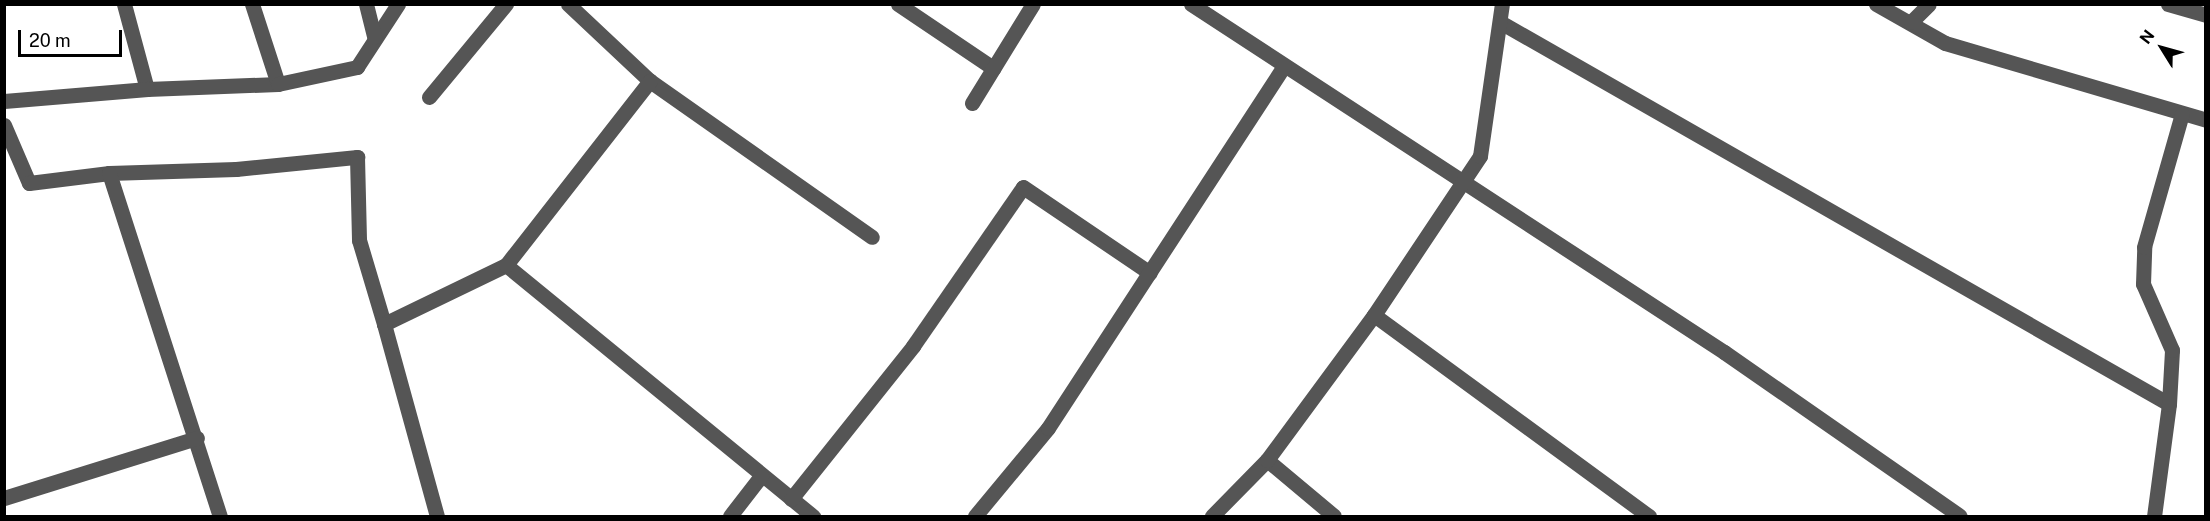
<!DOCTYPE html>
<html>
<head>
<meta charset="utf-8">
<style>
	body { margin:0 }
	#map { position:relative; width:2210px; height:521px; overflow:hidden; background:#fff; font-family:"Public Sans",sans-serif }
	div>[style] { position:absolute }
	.minor>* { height:15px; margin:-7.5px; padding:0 7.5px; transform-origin:7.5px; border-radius:7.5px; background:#555 }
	span { translate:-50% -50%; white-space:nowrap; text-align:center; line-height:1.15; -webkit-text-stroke:5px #fff; paint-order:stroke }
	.frame { position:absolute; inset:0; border:6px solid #000; pointer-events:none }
	.north { position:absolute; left:2132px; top:18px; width:60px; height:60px; -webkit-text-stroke:4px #fff; paint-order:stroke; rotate:307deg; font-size:16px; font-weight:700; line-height:24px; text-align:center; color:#000 }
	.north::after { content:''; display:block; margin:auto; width:21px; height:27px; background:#000; clip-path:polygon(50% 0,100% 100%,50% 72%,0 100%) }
	.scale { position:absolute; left:18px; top:30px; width:104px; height:27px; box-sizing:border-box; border:3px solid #000; border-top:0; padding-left:8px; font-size:18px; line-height:21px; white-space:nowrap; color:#000; -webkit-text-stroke:4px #fff; paint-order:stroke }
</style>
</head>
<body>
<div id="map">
	<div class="minor">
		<div style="left:124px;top:4px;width:88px;rotate:74.9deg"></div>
		<div style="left:147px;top:89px;width:131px;rotate:-2.2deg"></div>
		<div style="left:252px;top:4px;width:84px;rotate:72deg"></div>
		<div style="left:278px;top:84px;width:81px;rotate:-12.1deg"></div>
		<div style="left:357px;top:67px;width:75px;rotate:-56.9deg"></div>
		<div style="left:366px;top:4px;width:34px;rotate:76deg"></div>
		<div style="left:568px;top:4px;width:112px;rotate:43.2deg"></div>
		<div style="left:650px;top:81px;width:271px;rotate:35.1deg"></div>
		<div style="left:898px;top:4px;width:115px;rotate:34deg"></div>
		<div style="left:1191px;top:4px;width:637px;rotate:33.14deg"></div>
		<div style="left:1724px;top:352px;width:287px;rotate:34.8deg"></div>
		<div style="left:1876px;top:4px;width:79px;rotate:29.5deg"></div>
		<div style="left:1945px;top:43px;width:272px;rotate:16.4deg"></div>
		<div style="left:2168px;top:4px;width:40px;rotate:16deg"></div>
		<div style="left:1500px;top:22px;width:770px;rotate:29.73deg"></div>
		<div style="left:2169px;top:404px;width:113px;rotate:97.6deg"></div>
		<div style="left:1911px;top:22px;width:25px;rotate:-45deg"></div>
		<div style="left:429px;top:97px;width:121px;rotate:-50.4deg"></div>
		<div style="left:4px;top:101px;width:144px;rotate:-4.8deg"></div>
		<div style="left:972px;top:103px;width:116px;rotate:-58.4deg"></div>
		<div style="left:4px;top:125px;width:63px;rotate:66.7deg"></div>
		<div style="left:29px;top:183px;width:81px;rotate:-7.1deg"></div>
		<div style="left:109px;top:173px;width:127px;rotate:-1.8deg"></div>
		<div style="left:236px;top:169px;width:122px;rotate:-5.7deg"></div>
		<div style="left:357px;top:157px;width:83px;rotate:88.6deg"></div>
		<div style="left:359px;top:240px;width:88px;rotate:73.4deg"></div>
		<div style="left:384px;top:324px;width:136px;rotate:-25.8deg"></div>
		<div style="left:506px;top:265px;width:397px;rotate:39.3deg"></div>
		<div style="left:109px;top:173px;width:361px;rotate:72.1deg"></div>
		<div style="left:506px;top:265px;width:234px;rotate:-52deg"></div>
		<div style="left:1374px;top:315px;width:341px;rotate:36.2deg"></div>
		<div style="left:384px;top:324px;width:199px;rotate:74.6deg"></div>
		<div style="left:2169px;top:404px;width:54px;rotate:-86.8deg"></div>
		<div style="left:2172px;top:350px;width:72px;rotate:-113.7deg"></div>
		<div style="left:2143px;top:284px;width:37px;rotate:-88deg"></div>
		<div style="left:2144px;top:247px;width:138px;rotate:-74.1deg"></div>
		<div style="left:1267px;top:460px;width:87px;rotate:39.9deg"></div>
		<div style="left:4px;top:498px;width:202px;rotate:-17.3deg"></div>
		<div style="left:791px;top:499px;width:196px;rotate:-51.4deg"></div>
		<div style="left:913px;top:346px;width:193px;rotate:-55.3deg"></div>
		<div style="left:1023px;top:187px;width:153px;rotate:34.1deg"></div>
		<div style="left:730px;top:516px;width:51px;rotate:-52.2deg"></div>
		<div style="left:975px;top:516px;width:114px;rotate:-50.3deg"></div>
		<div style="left:1048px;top:428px;width:432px;rotate:-56.9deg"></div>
		<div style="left:1212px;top:516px;width:78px;rotate:-45.5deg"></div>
		<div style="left:1267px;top:460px;width:180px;rotate:-53.6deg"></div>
		<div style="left:1374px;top:315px;width:191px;rotate:-56.3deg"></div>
		<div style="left:1480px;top:156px;width:154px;rotate:-81.8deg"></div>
	</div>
	<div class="frame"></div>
	<div class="north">N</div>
	<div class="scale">20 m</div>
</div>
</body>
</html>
